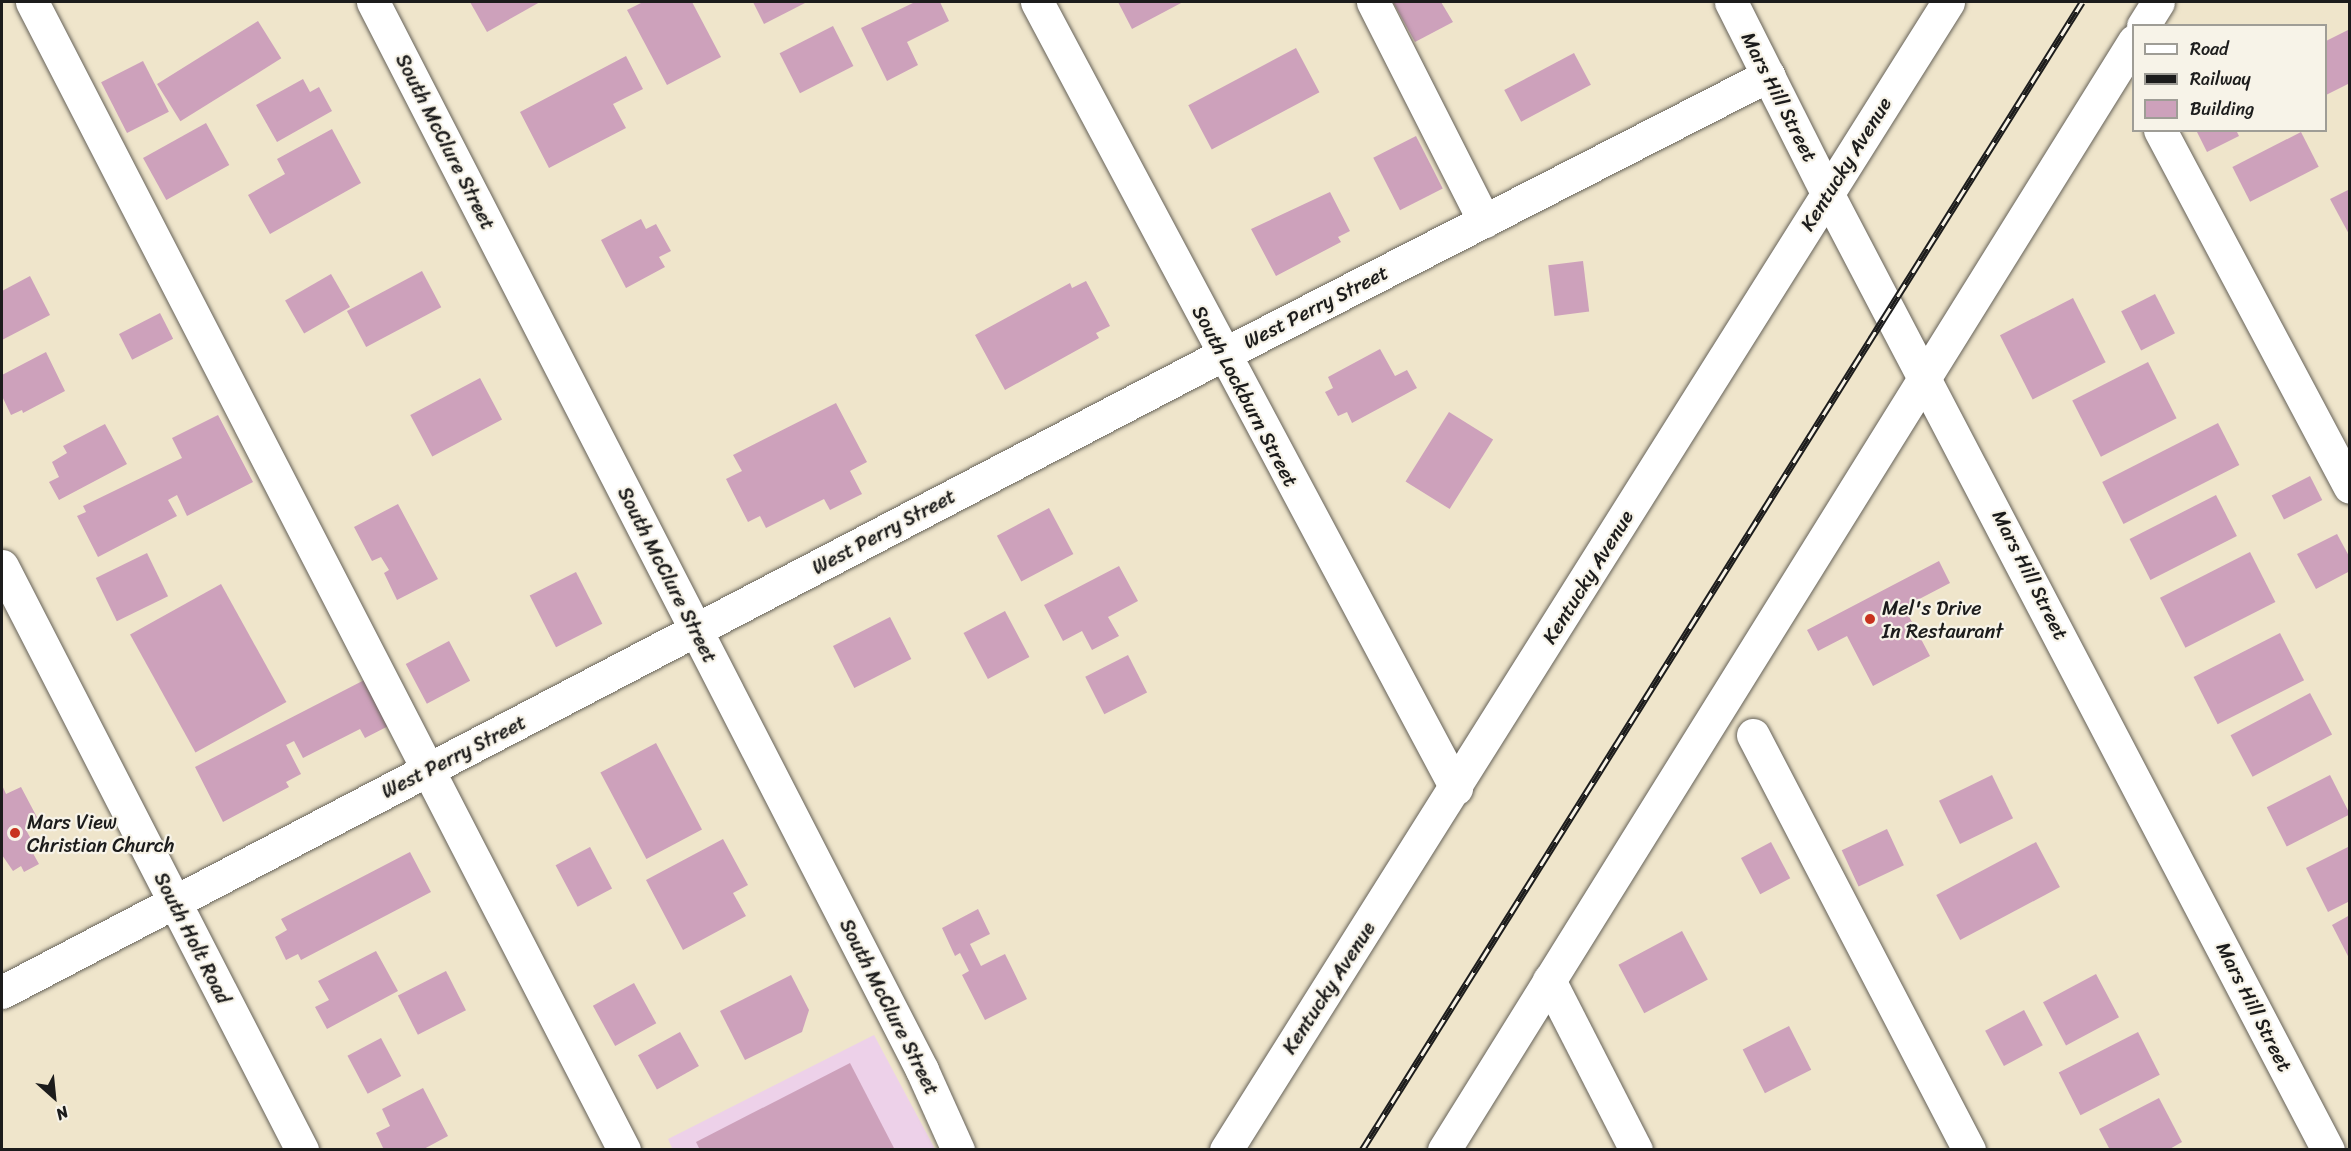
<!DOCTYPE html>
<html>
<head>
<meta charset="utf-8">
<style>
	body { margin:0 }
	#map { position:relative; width:2351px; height:1151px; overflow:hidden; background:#efe5cb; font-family:Sriracha,sans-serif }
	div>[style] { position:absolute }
	.built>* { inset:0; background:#edd1e9 }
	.building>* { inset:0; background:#cda1bb; transform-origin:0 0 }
	.roads { filter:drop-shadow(0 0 2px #666259) drop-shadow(0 0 2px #666259) }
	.minor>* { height:33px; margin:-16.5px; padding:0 16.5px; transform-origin:16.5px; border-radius:16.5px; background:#fff }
	.major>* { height:33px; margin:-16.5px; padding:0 16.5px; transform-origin:16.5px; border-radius:16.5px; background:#fff }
	.rail>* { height:7px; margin-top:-3.5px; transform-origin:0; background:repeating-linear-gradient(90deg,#f7f3e8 0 14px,#1c1c1c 0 28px); box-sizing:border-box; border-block:2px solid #1c1c1c }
	.dots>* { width:16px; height:16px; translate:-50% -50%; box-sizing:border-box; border:3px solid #f7f3e8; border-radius:50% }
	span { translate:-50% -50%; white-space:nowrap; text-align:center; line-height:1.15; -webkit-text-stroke:4.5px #f7f3e8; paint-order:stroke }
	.street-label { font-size:20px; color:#1c1c1c }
	.poi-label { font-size:20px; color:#1c1c1c }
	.left { translate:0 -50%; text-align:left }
	.frame { position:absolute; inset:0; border:3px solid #1c1c1c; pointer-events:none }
	.legend { position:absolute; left:2132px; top:24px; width:195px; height:108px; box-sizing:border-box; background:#f7f3e8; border:2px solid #9f9d96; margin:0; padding:8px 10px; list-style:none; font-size:18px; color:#1c1c1c }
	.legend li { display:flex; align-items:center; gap:12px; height:30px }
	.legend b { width:30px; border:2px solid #9f9d96 }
	.north { position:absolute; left:24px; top:1067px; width:60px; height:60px; -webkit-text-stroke:4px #f7f3e8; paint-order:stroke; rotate:153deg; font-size:16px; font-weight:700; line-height:24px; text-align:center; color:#1c1c1c }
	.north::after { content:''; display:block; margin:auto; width:21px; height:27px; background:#1c1c1c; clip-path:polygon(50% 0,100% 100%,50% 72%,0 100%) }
</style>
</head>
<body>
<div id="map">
	<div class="built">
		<div style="clip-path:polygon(874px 1035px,935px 1149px,673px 1150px,668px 1139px)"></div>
	</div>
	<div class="building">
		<div style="clip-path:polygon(470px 2px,540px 2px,487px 32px)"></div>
		<div style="clip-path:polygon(643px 2px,692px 2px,721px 57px,667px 85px,627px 10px)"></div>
		<div style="clip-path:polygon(753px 2px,807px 2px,764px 24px)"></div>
		<div style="clip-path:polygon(915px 2px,940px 2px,949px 21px,907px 42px,918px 65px,887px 81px,861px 28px)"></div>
		<div style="clip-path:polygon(1118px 2px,1183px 2px,1132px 29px)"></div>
		<div style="clip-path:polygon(1393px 2px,1441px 2px,1453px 22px,1415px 42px)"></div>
		<div style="left:258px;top:21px;width:44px;height:119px;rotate:58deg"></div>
		<div style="left:833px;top:26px;width:45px;height:60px;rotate:63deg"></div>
		<div style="clip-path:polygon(2350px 29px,2350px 83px,2326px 95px,2326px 41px)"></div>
		<div style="left:1296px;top:48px;width:50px;height:122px;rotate:62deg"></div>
		<div style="left:1574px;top:53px;width:36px;height:79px;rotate:62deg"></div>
		<div style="clip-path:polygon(626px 56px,643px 89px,613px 104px,626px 128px,549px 168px,520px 112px)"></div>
		<div style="left:143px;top:61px;width:57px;height:47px;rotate:63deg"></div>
		<div style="clip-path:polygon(303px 79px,310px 92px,319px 87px,332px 111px,277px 142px,256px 105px)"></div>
		<div style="left:206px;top:123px;width:48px;height:72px;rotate:61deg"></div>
		<div style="clip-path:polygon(332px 129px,361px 183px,270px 234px,248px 195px,285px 174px,277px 159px)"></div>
		<div style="clip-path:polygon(2196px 130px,2236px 130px,2239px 136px,2207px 152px)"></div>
		<div style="left:2301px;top:132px;width:39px;height:77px;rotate:63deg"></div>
		<div style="left:1416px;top:136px;width:59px;height:48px;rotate:63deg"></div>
		<div style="clip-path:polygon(2350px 189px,2350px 236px,2330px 199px)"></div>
		<div style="clip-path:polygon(1330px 192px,1350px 231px,1338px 237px,1341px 242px,1276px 276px,1251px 229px)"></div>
		<div style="clip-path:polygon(641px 219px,646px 229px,656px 224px,671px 251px,659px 257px,665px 267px,626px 288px,601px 240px)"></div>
		<div style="left:1583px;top:261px;width:51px;height:35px;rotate:83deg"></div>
		<div style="left:422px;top:271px;width:41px;height:85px;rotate:62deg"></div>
		<div style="left:331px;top:274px;width:38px;height:53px;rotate:60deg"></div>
		<div style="clip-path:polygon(30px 276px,50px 315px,2px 340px,2px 291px)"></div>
		<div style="clip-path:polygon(1086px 281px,1110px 326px,1096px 333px,1099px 338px,1005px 390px,975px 335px,1070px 283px,1072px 288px)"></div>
		<div style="left:2155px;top:294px;width:44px;height:38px;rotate:63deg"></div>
		<div style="left:2073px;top:298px;width:72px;height:82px;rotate:63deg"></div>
		<div style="left:160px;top:313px;width:29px;height:46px;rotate:63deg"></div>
		<div style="clip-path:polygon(1380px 349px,1395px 376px,1407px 370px,1417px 388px,1352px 423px,1347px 412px,1338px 416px,1325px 392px,1333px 388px,1328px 377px)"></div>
		<div style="clip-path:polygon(46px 352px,65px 391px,23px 413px,22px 410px,11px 415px,2px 396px,2px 375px)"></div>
		<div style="left:2148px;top:362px;width:63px;height:85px;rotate:63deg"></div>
		<div style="left:480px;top:378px;width:47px;height:79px;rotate:62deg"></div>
		<div style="clip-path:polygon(836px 403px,867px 462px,850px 471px,862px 494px,830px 510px,824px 499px,766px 528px,760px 516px,748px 522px,726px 479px,742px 471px,733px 455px)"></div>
		<div style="left:1449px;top:412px;width:52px;height:82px;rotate:32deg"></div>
		<div style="clip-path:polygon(218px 415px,253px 482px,187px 516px,177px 495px,168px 500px,177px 516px,98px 557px,77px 516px,86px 512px,83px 506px,182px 458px,172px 438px)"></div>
		<div style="left:2218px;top:423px;width:47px;height:130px;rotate:63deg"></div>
		<div style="clip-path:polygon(105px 424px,127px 464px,59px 500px,49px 482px,59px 477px,52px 462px,67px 453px,63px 446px)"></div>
		<div style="left:2310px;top:476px;width:27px;height:43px;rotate:63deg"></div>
		<div style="left:2216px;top:495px;width:46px;height:97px;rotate:63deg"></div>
		<div style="clip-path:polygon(398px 504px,438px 579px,397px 600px,384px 573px,389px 570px,381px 557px,372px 561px,354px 527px)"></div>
		<div style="left:1049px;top:508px;width:52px;height:59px;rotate:62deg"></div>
		<div style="clip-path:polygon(2337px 534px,2350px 558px,2350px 571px,2316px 589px,2297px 554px)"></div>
		<div style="left:2250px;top:552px;width:56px;height:101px;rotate:63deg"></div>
		<div style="left:147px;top:553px;width:48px;height:57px;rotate:64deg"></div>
		<div style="clip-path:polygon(1939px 561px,1950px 583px,1904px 607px,1930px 656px,1873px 686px,1847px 636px,1818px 651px,1807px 630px)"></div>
		<div style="clip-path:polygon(1119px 566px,1138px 601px,1108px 617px,1119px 636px,1092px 650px,1082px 631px,1063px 641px,1044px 605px)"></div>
		<div style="left:576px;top:572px;width:58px;height:52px;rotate:63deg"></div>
		<div style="left:221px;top:584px;width:135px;height:104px;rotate:61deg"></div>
		<div style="left:1005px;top:611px;width:52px;height:47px;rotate:62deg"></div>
		<div style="left:890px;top:617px;width:47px;height:64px;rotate:63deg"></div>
		<div style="left:2280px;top:633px;width:53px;height:97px;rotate:63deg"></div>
		<div style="left:449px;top:641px;width:45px;height:49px;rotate:62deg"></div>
		<div style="left:1128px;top:655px;width:42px;height:48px;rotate:63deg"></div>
		<div style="clip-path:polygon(376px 674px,400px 720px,365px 738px,360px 729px,303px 758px,294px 741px,286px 745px,301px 774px,286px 782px,289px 787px,223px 822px,195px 767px)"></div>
		<div style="left:2310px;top:693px;width:47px;height:90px;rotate:62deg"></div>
		<div style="left:656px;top:743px;width:98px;height:63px;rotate:62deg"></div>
		<div style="left:1992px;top:775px;width:48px;height:59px;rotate:64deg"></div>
		<div style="left:2330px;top:775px;width:44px;height:71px;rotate:63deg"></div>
		<div style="clip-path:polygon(2px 785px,6px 794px,21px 787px,39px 821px,25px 828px,31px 839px,26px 841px,39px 864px,24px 872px,21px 866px,13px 871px,2px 855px)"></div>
		<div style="left:1887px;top:829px;width:40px;height:50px;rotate:65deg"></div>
		<div style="clip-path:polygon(723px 839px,748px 885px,733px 893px,746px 916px,683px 950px,646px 880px)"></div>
		<div style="left:1771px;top:842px;width:41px;height:34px;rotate:62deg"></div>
		<div style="left:2036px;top:842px;width:51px;height:113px;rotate:62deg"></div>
		<div style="clip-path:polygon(2350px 846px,2350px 901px,2328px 912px,2306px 868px)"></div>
		<div style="left:590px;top:847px;width:47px;height:39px;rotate:62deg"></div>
		<div style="clip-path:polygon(410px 852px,431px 892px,301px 960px,298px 954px,286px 960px,275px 937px,287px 930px,281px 919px)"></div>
		<div style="clip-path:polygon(978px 909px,990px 934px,970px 944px,981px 966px,1005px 954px,1027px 999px,985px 1020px,962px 975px,969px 971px,960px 953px,955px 956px,942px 928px)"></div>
		<div style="clip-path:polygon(2350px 915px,2350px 960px,2332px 925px)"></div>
		<div style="left:1682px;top:931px;width:55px;height:72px;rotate:62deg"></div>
		<div style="clip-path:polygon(376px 951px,398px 991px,327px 1029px,315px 1007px,329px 1000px,318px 981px)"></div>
		<div style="left:446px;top:971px;width:44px;height:54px;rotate:63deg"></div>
		<div style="left:2096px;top:974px;width:49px;height:60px;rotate:62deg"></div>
		<div style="clip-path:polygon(791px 975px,809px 1010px,802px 1032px,745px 1060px,720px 1011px)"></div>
		<div style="left:634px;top:983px;width:46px;height:47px;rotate:61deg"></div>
		<div style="left:2024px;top:1010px;width:40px;height:44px;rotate:62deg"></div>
		<div style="left:1789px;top:1026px;width:49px;height:52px;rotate:63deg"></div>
		<div style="left:680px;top:1032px;width:39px;height:48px;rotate:61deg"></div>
		<div style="left:2138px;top:1032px;width:48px;height:89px;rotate:63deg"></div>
		<div style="left:381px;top:1038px;width:43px;height:38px;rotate:62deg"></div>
		<div style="clip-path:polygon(850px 1063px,895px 1150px,700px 1150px,696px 1142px)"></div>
		<div style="clip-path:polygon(423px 1088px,448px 1136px,422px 1150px,384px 1150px,376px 1133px,390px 1126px,382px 1109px)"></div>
		<div style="clip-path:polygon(2159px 1098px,2182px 1142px,2168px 1150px,2110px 1150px,2099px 1129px)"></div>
	</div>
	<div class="roads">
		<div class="minor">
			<div style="left:32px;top:2px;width:1292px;rotate:62.72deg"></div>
			<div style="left:373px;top:2px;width:1201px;rotate:62.79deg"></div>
			<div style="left:922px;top:1070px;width:88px;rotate:65.8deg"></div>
			<div style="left:1037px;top:2px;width:891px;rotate:61.94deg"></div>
			<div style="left:1373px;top:2px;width:246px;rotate:63.1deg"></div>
			<div style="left:1731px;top:2px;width:214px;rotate:63.3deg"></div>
			<div style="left:1827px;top:193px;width:1080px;rotate:62.37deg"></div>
			<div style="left:2143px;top:26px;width:28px;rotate:-58deg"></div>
			<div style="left:2160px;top:130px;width:404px;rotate:62deg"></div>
			<div style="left:2px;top:566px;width:657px;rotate:62.81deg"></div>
			<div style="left:1753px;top:735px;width:468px;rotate:62.5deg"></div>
			<div style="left:1549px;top:980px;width:191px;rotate:62.9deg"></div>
			<div style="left:2px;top:992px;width:1376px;rotate:-27.57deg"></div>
			<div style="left:1222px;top:355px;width:614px;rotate:-27.11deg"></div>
			<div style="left:1444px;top:1150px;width:1306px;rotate:-58.11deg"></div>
		</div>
		<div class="major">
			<div style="left:1226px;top:1150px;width:1356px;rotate:-57.83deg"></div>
		</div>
	</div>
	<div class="rail">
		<div style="left:1362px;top:1150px;width:1355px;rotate:-57.9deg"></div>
	</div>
	<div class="dots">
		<div style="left:1870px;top:619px;background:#c8321e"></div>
		<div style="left:15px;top:833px;background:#c8321e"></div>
	</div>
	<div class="street-label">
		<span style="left:1779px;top:97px;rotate:63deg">Mars Hill Street</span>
		<span style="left:445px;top:142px;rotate:63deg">South McClure Street</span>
		<span style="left:1846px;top:164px;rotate:-58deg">Kentucky Avenue</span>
		<span style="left:1316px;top:307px;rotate:-27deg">West Perry Street</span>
		<span style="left:1245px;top:396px;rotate:62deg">South Lockburn Street</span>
		<span style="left:884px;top:532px;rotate:-28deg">West Perry Street</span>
		<span style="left:667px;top:575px;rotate:63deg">South McClure Street</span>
		<span style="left:2030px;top:575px;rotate:63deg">Mars Hill Street</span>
		<span style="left:1588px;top:577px;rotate:-58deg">Kentucky Avenue</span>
		<span style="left:454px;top:757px;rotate:-27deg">West Perry Street</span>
		<span style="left:192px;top:938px;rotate:63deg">South Holt Road</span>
		<span style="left:1329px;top:988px;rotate:-57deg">Kentucky Avenue</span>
		<span style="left:889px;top:1007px;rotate:63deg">South McClure Street</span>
		<span style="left:2254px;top:1007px;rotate:63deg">Mars Hill Street</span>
	</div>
	<div class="poi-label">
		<span class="left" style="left:1882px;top:620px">Mel's Drive<br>In Restaurant</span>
		<span class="left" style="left:27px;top:834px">Mars View<br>Christian Church</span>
	</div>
	<div class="frame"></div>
	<ul class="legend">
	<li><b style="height:8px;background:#fff"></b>Road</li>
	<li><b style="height:8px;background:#1c1c1c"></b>Railway</li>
	<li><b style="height:16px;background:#cda1bb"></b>Building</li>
	</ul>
	<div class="north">N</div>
</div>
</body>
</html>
